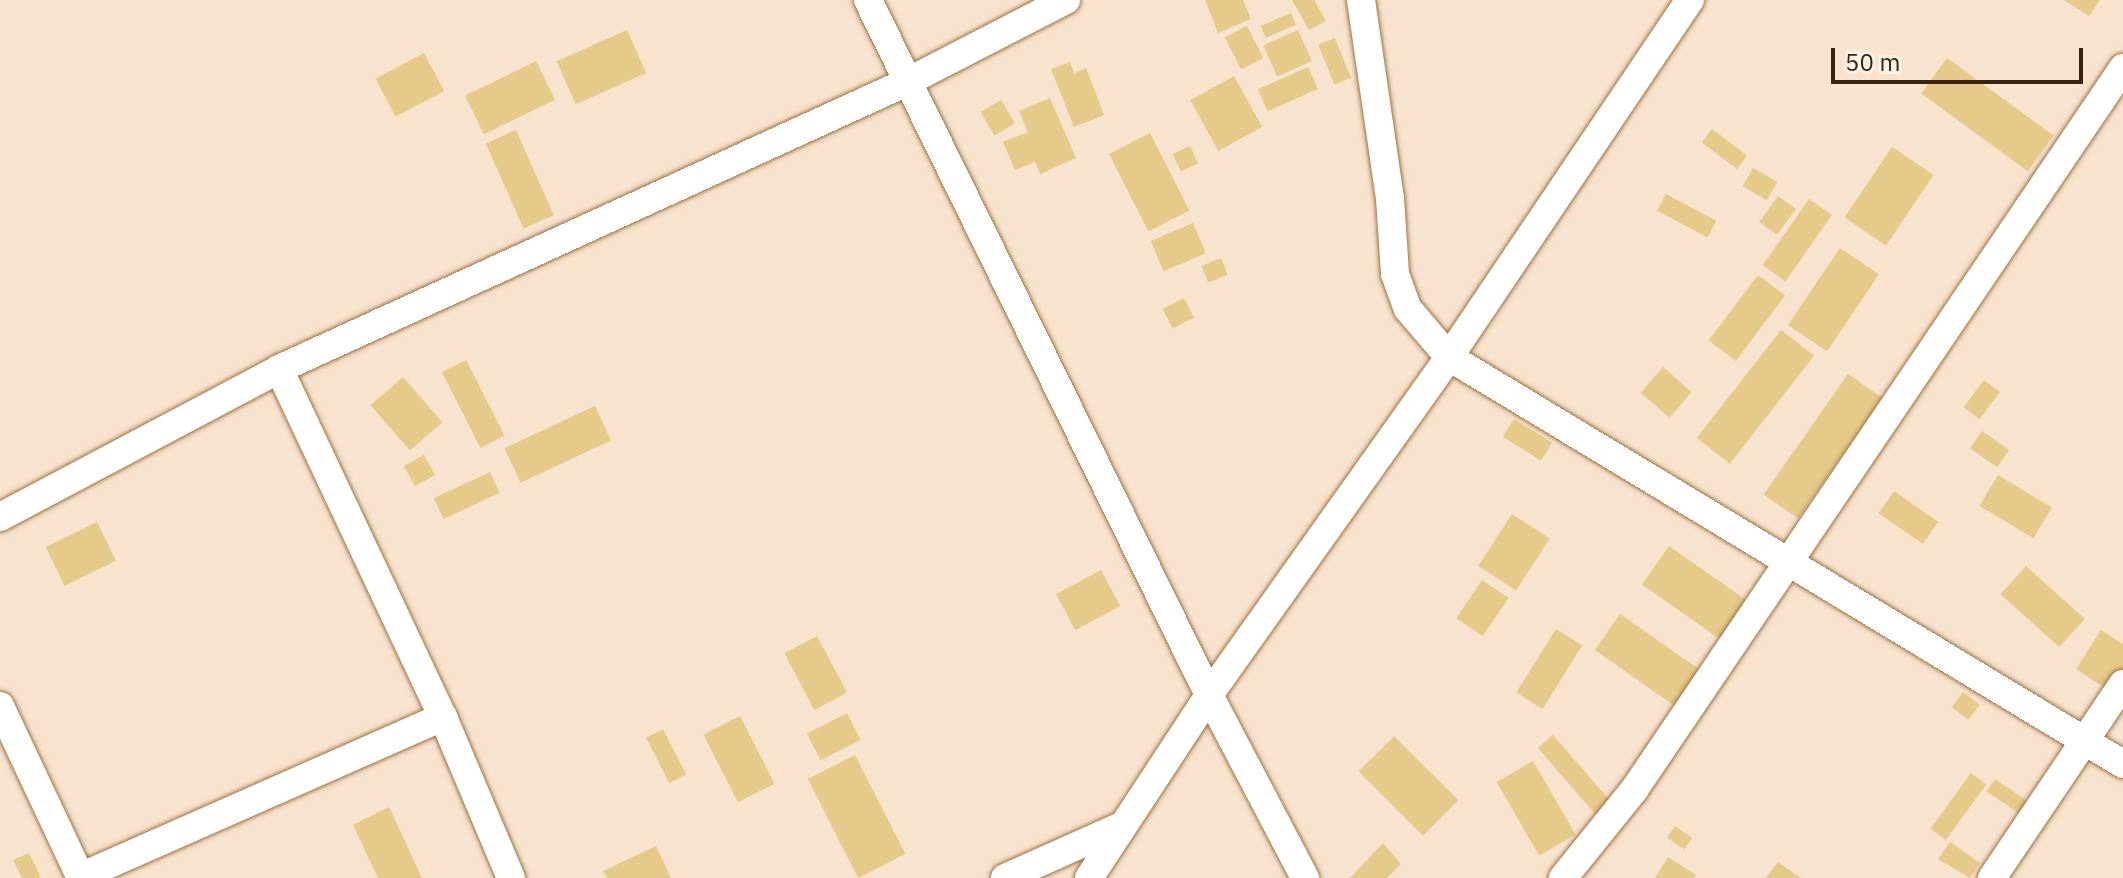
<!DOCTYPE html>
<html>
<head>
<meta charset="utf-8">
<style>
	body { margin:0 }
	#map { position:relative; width:2123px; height:878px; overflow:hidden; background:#f8e3cf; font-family:"IBM Plex Sans",sans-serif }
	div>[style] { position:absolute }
	.building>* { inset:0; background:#e5ca89; transform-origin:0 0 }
	.roads { filter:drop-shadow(0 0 2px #9f723f) drop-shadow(0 0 2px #9f723f) }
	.street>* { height:28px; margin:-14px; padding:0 14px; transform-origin:14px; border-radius:14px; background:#fff }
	span { translate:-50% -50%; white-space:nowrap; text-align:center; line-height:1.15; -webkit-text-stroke:6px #fdf2e8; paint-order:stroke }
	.scale { position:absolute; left:1831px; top:48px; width:252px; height:36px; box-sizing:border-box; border:4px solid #382510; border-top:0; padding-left:10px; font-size:24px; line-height:28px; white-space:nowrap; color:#382510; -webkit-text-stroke:6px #fdf2e8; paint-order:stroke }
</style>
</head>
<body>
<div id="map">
	<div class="building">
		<div style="clip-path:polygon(1205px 0,1243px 0,1251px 19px,1218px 33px)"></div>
		<div style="clip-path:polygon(1292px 0,1314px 0,1326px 21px,1309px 30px)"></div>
		<div style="clip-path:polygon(2064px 0,2100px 0,2089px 16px)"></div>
		<div style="left:1291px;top:13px;width:13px;height:33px;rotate:67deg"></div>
		<div style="left:1247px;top:26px;width:36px;height:25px;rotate:63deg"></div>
		<div style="left:627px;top:30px;width:47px;height:77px;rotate:66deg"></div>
		<div style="left:1298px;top:30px;width:34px;height:38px;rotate:66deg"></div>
		<div style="left:1335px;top:38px;width:43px;height:18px;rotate:68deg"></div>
		<div style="left:424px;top:53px;width:43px;height:55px;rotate:62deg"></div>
		<div style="left:1947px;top:58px;width:132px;height:44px;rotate:36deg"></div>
		<div style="left:536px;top:61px;width:43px;height:79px;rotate:64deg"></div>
		<div style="clip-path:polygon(1070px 62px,1074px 73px,1086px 68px,1104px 115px,1074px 127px,1051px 69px)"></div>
		<div style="left:1308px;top:67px;width:24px;height:55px;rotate:66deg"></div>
		<div style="left:1234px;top:76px;width:58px;height:50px;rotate:61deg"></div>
		<div style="clip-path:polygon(1050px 98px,1076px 158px,1040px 174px,1035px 162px,1015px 170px,1003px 142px,1028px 132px,1019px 111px)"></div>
		<div style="left:1001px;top:100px;width:27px;height:24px;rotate:59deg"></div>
		<div style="left:1712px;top:129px;width:44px;height:17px;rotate:37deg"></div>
		<div style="left:516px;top:130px;width:93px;height:33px;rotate:66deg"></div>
		<div style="left:1150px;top:133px;width:87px;height:46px;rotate:63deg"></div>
		<div style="left:1190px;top:146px;width:19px;height:19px;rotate:65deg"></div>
		<div style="left:1892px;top:147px;width:50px;height:85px;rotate:34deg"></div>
		<div style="left:1753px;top:168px;width:28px;height:21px;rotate:30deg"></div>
		<div style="left:1666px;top:194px;width:57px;height:19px;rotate:28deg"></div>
		<div style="left:1778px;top:196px;width:22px;height:32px;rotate:36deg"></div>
		<div style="left:1809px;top:199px;width:28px;height:81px;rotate:35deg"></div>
		<div style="left:1193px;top:223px;width:33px;height:46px;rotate:67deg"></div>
		<div style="left:1840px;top:248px;width:47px;height:93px;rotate:34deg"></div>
		<div style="left:1221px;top:258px;width:18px;height:21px;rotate:68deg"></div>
		<div style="left:1758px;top:275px;width:34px;height:82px;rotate:37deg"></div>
		<div style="left:1184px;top:298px;width:22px;height:24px;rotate:63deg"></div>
		<div style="left:1781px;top:330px;width:42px;height:137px;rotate:38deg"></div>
		<div style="left:466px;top:360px;width:85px;height:27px;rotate:63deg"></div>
		<div style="left:1663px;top:367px;width:38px;height:34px;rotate:41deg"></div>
		<div style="left:1848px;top:374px;width:42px;height:147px;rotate:35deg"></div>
		<div style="left:403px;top:377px;width:60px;height:43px;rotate:49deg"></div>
		<div style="left:1984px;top:380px;width:20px;height:34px;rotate:37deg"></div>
		<div style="left:595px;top:406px;width:38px;height:100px;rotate:65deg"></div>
		<div style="left:1514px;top:419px;width:45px;height:21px;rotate:32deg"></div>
		<div style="left:1982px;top:431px;width:33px;height:21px;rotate:35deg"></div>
		<div style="left:424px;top:455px;width:23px;height:23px;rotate:61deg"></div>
		<div style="left:490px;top:472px;width:23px;height:62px;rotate:65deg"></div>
		<div style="left:1998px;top:475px;width:63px;height:36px;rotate:31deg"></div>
		<div style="left:1894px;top:491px;width:54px;height:27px;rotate:35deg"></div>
		<div style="left:1512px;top:514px;width:45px;height:62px;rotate:33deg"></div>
		<div style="left:97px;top:522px;width:43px;height:57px;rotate:64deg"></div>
		<div style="left:1669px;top:546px;width:102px;height:47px;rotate:35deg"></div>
		<div style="left:2026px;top:566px;width:79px;height:38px;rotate:42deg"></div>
		<div style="left:1101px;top:570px;width:41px;height:51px;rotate:62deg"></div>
		<div style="left:1482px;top:580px;width:32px;height:46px;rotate:34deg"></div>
		<div style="left:1620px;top:614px;width:105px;height:44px;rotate:35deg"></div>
		<div style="left:1556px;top:629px;width:31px;height:75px;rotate:32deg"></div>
		<div style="clip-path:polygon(2101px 630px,2123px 644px,2123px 672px,2111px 692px,2076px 669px)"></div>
		<div style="left:817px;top:636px;width:64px;height:37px;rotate:62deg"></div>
		<div style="left:1963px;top:692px;width:21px;height:19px;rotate:37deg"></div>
		<div style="left:847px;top:713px;width:30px;height:45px;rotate:63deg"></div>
		<div style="left:740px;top:716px;width:76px;height:41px;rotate:63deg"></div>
		<div style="left:663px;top:729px;width:51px;height:19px;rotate:63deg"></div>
		<div style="left:1553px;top:735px;width:90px;height:20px;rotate:49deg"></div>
		<div style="left:1394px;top:736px;width:91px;height:50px;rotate:45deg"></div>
		<div style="left:855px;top:755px;width:111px;height:53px;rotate:63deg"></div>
		<div style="left:1533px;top:761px;width:85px;height:42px;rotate:60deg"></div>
		<div style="left:1971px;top:773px;width:19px;height:69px;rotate:36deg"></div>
		<div style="left:1995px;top:779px;width:46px;height:15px;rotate:34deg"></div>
		<div style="clip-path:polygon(389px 807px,422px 878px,378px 878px,353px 825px)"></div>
		<div style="left:1675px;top:826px;width:21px;height:14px;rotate:35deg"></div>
		<div style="clip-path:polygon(1950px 842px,1980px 863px,1970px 878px,1938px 859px)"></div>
		<div style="clip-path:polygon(1383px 843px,1401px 864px,1387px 878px,1350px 878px)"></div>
		<div style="clip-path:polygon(656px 846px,671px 878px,607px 878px,603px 871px)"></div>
		<div style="clip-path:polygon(29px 853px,41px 878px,22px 878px,13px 860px)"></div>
		<div style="clip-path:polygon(1668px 857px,1696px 875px,1694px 878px,1655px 878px)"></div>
		<div style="clip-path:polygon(1778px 862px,1801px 878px,1766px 878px)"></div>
	</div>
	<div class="roads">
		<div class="street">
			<div style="left:868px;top:0;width:774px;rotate:63.87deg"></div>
			<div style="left:1209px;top:695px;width:207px;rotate:62.3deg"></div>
			<div style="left:1361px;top:0;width:200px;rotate:81.7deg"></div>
			<div style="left:1390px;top:198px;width:76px;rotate:86.2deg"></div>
			<div style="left:1395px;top:274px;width:37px;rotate:70deg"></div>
			<div style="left:1408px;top:309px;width:63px;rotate:49.5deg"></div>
			<div style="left:1449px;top:357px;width:787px;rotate:31.13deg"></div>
			<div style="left:279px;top:369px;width:385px;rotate:64.8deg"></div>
			<div style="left:443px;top:717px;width:175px;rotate:67.1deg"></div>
			<div style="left:0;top:517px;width:316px;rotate:-27.9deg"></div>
			<div style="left:279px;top:369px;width:690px;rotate:-24.56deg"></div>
			<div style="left:907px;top:82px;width:179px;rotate:-27.3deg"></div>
			<div style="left:0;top:706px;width:190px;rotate:64.8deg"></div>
			<div style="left:80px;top:877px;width:397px;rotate:-23.8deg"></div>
			<div style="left:1005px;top:878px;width:125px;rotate:-24.1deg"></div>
			<div style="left:1089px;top:878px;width:219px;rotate:-56.7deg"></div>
			<div style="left:1209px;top:695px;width:415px;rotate:-54.6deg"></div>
			<div style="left:1449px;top:357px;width:431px;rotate:-56deg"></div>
			<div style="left:1563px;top:878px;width:113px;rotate:-51.1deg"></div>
			<div style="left:1634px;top:790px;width:872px;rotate:-55.89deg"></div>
			<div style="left:1992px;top:878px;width:234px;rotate:-56deg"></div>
		</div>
	</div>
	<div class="scale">50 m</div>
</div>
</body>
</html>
